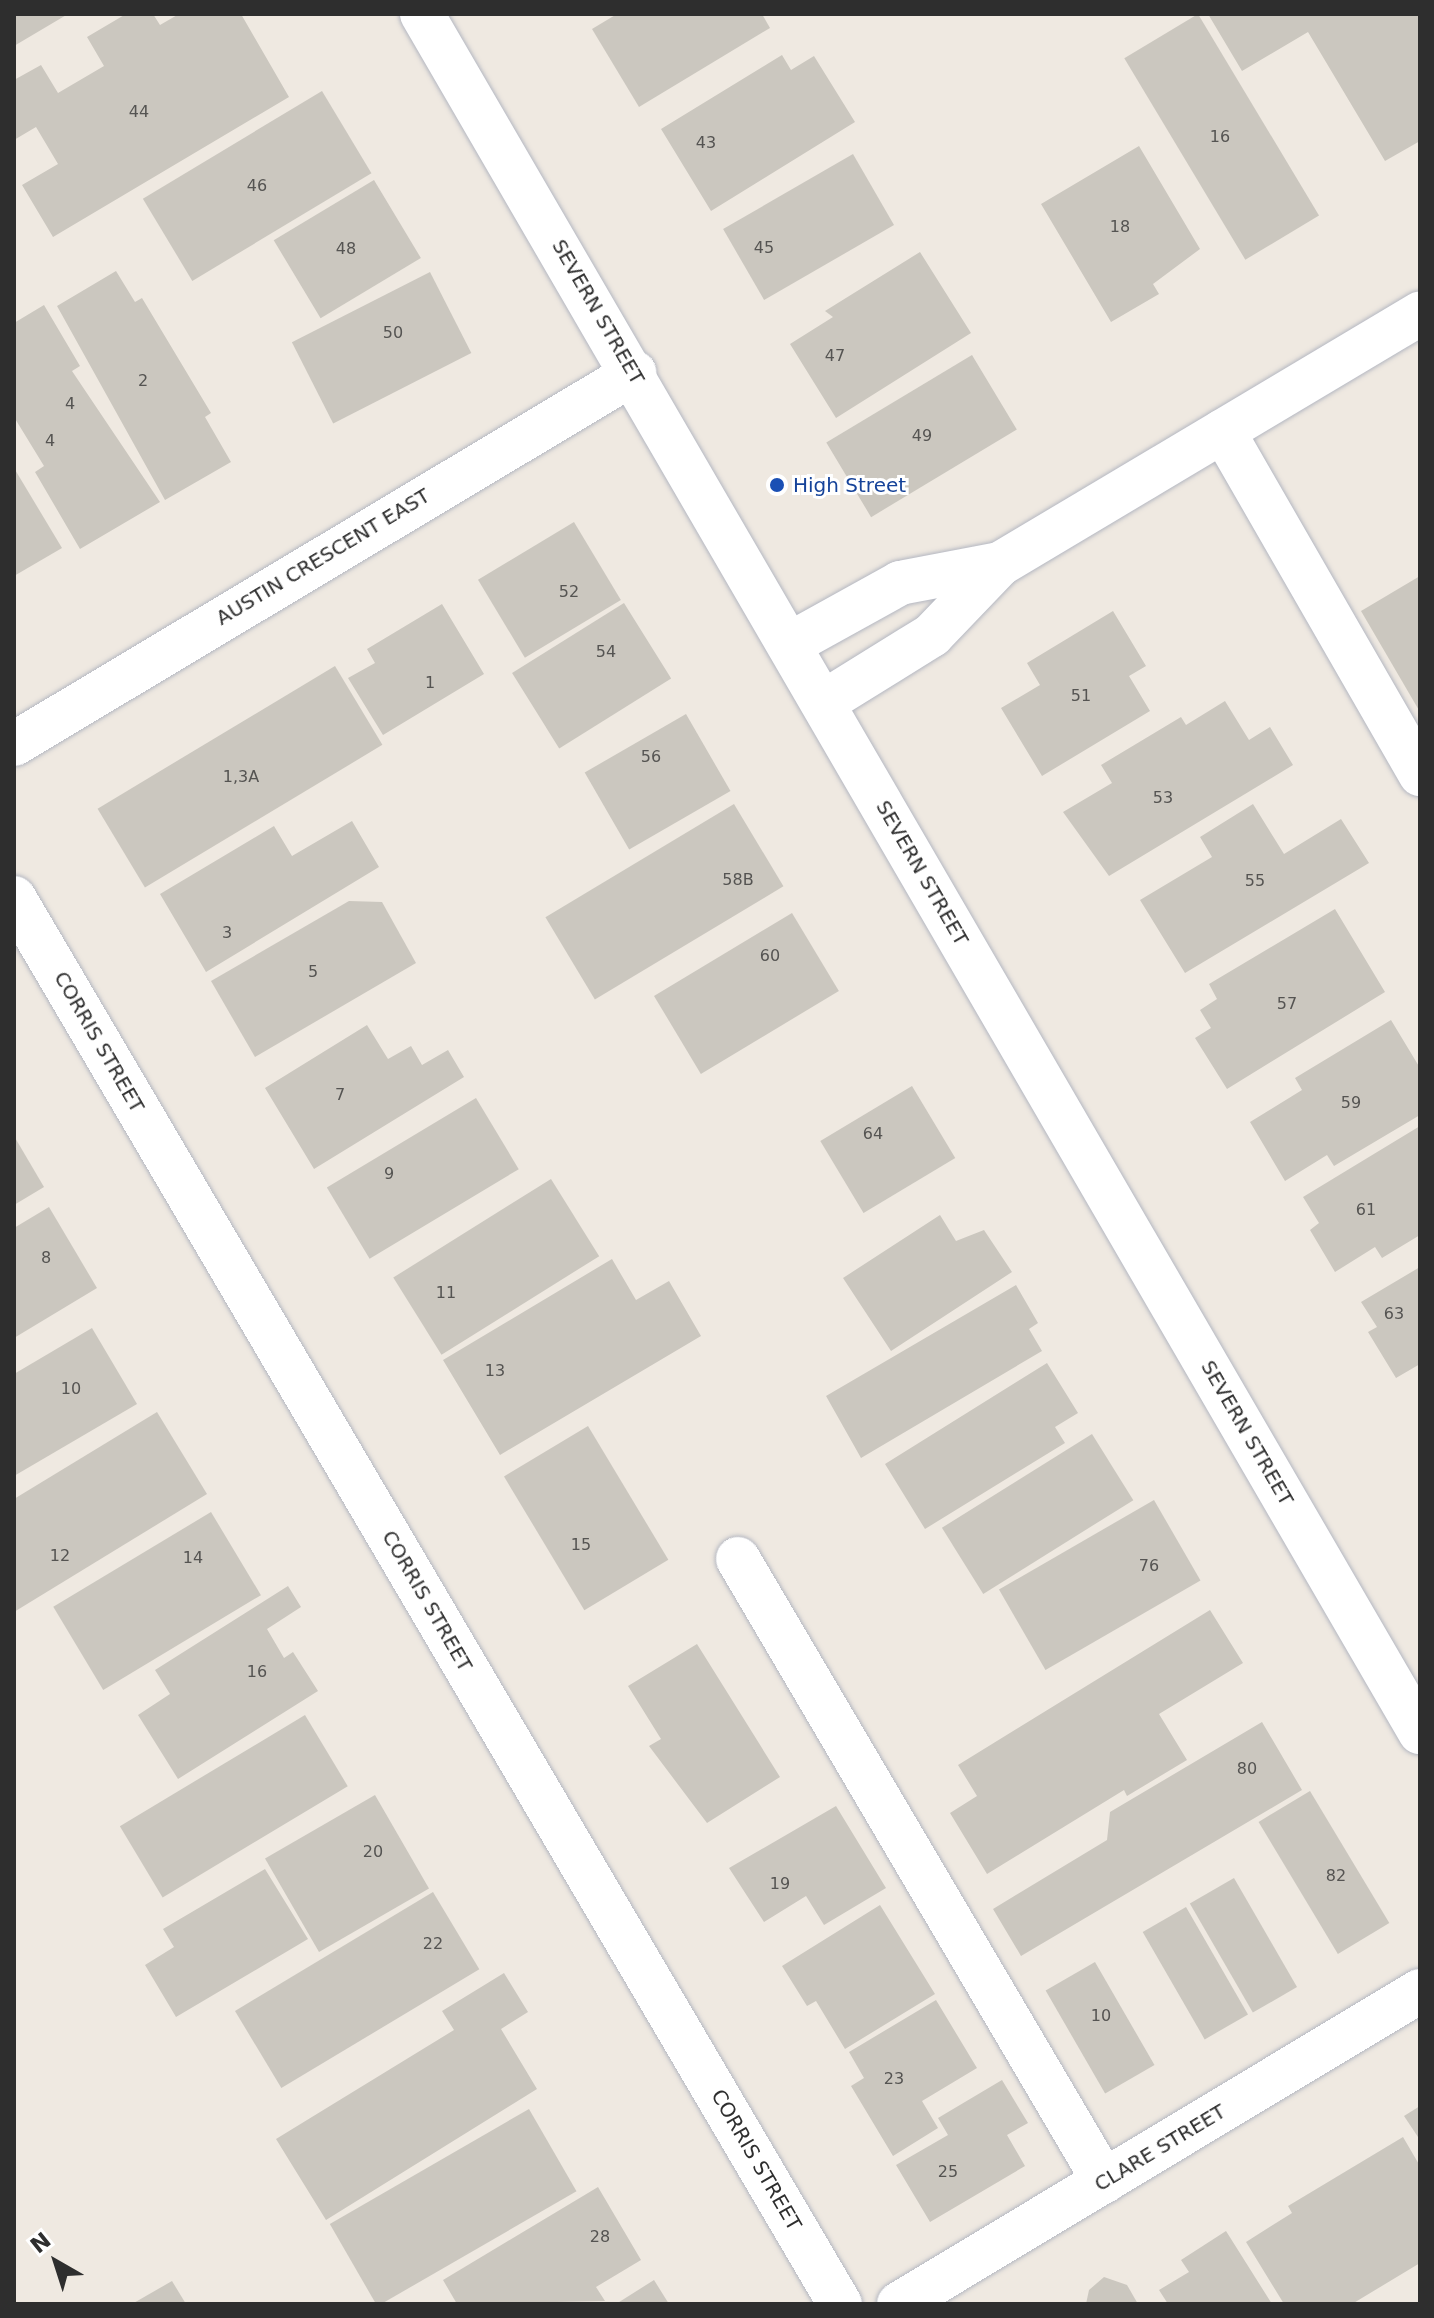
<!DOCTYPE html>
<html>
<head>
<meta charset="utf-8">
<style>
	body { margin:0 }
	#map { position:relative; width:1434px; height:2318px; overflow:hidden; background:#efe9e1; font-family:"DejaVu Sans",sans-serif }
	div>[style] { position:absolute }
	.building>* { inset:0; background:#cbc7bf; transform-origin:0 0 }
	.roads { filter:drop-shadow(0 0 2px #b4b7c1) drop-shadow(0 0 2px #b4b7c1) }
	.minor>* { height:44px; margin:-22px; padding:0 22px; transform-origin:22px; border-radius:22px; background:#fff }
	.dots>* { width:22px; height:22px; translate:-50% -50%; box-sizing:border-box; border:4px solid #fff; border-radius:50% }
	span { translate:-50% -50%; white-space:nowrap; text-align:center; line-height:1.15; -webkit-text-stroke:6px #fff; paint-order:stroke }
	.number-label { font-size:16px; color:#555452 }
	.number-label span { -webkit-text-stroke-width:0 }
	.street-label { font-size:20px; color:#2e2e2e }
	.transit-label { font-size:20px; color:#164399 }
	.left { translate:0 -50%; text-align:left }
	.frame { position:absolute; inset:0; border:16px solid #2e2e2e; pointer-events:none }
	.north { position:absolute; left:16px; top:2222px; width:80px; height:80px; -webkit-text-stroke:6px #fff; paint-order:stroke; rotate:321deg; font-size:22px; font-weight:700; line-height:32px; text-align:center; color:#2e2e2e }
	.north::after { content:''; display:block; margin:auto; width:28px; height:36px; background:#2e2e2e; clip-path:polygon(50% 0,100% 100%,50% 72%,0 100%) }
</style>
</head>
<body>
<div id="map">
	<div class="building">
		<div style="clip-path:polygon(14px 14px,68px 14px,14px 46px)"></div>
		<div style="clip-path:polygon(126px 14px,153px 14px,160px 25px,179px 14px,241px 14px,289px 97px,53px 237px,22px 185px,58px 164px,36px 127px,14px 140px,14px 80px,41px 65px,58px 93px,104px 66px,87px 37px)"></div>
		<div style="clip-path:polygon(617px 14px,762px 14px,770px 28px,639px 107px,592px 29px)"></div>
		<div style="left:1198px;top:14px;width:235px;height:86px;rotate:59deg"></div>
		<div style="clip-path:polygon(1208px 14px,1420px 14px,1420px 141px,1385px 161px,1308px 32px,1242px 71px)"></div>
		<div style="clip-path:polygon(782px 55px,791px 70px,814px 56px,855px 122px,711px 211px,661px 129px)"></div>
		<div style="left:322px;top:91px;width:96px;height:209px;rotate:59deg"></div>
		<div style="clip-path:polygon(1139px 146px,1200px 249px,1153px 284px,1159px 294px,1111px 322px,1041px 204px)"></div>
		<div style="left:853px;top:154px;width:82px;height:150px;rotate:60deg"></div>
		<div style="left:374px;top:180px;width:91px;height:117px;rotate:59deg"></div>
		<div style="clip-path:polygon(920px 252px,971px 333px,836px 418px,790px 344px,833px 317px,825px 311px)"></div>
		<div style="clip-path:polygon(116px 271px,135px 302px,142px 298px,211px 413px,205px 417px,231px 462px,165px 500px,57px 306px)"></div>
		<div style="left:430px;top:272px;width:91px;height:155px;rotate:63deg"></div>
		<div style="clip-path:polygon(44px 305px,80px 366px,72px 371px,160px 502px,80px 549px,35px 472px,44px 466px,14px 417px,14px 323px)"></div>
		<div style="left:972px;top:355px;width:87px;height:170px;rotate:59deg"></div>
		<div style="clip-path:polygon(14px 468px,62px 548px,14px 576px)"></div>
		<div style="left:574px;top:522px;width:91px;height:112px;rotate:59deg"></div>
		<div style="clip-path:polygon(1420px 576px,1420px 712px,1361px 611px)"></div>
		<div style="left:624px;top:603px;width:89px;height:132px;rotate:58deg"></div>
		<div style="clip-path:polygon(442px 604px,484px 674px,383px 735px,348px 678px,375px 663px,367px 649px)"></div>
		<div style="clip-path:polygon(1113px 611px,1146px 666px,1129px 676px,1150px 711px,1042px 776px,1001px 708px,1040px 685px,1027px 663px)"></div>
		<div style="left:335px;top:666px;width:92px;height:277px;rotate:59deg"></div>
		<div style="clip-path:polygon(1225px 701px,1249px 740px,1270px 727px,1293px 765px,1109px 876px,1063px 812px,1112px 783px,1101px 765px,1181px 717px,1186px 725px)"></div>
		<div style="left:686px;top:714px;width:89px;height:117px;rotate:60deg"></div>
		<div style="left:734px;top:804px;width:96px;height:220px;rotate:59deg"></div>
		<div style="clip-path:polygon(1253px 804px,1284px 854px,1341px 819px,1369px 863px,1185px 973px,1140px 900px,1212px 857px,1200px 837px)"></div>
		<div style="clip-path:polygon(352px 821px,379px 867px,206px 972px,160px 894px,274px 826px,292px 856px)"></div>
		<div style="clip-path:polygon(349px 901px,382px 902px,416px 963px,255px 1057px,211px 981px)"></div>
		<div style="clip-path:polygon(1335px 909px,1385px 992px,1227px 1089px,1195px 1038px,1211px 1028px,1200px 1010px,1217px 999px,1209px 984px)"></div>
		<div style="left:792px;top:913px;width:91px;height:161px;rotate:59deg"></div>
		<div style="clip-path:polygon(1391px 1020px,1420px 1068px,1420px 1115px,1334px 1166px,1327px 1155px,1285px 1181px,1250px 1122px,1302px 1090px,1295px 1078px)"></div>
		<div style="clip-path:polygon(367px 1025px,388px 1059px,411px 1046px,422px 1065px,448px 1050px,464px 1077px,314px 1169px,265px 1088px)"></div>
		<div style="left:912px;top:1086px;width:84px;height:107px;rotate:59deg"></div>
		<div style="left:476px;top:1098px;width:83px;height:174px;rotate:59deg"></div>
		<div style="clip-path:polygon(1420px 1126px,1420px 1235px,1382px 1258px,1375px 1247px,1335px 1272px,1310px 1230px,1319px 1223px,1303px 1197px)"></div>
		<div style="clip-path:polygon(14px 1136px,44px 1187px,14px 1205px)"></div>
		<div style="left:551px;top:1179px;width:91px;height:186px;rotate:58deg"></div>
		<div style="clip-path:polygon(49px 1207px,97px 1288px,14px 1338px,14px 1228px)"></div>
		<div style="clip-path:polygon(940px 1215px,956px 1241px,984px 1230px,1012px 1272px,891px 1351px,843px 1278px)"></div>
		<div style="clip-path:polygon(612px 1259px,636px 1300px,669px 1281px,701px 1336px,500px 1455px,443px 1360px)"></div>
		<div style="clip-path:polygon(1420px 1267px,1420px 1364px,1396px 1378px,1368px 1332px,1377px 1327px,1361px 1302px)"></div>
		<div style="clip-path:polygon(1016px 1285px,1038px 1323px,1029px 1329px,1042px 1351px,861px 1458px,826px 1396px)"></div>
		<div style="clip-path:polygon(92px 1328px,137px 1404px,14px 1476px,14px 1374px)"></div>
		<div style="clip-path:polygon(1047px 1363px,1078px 1413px,1055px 1427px,1065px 1443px,925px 1529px,885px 1464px)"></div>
		<div style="clip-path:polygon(157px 1412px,207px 1494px,14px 1612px,14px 1499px)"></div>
		<div style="left:588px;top:1426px;width:156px;height:98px;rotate:59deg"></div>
		<div style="left:1092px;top:1434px;width:78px;height:177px;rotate:58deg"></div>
		<div style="left:1154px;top:1500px;width:93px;height:179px;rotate:60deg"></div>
		<div style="left:211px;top:1512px;width:97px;height:184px;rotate:59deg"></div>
		<div style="clip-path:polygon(288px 1586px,301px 1607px,267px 1629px,284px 1658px,293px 1652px,318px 1691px,178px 1779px,138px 1715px,170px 1694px,155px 1670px)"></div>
		<div style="clip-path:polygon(1210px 1610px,1243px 1663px,1159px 1714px,1187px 1760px,1127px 1796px,1124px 1790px,987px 1874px,950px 1813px,977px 1796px,958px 1765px)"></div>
		<div style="clip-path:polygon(697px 1644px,780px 1777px,707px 1823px,649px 1746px,661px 1739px,628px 1686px)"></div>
		<div style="left:305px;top:1715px;width:83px;height:216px;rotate:59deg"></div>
		<div style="clip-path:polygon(1262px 1722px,1302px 1790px,1021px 1956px,993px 1909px,1107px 1840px,1110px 1812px)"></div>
		<div style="left:1310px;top:1791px;width:154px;height:60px;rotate:59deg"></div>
		<div style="left:375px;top:1795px;width:108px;height:127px;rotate:60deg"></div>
		<div style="clip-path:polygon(836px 1806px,886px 1888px,824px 1925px,806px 1896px,764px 1922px,729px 1868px)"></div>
		<div style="clip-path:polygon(265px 1869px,308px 1939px,176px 2017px,145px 1965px,174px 1947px,163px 1929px)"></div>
		<div style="left:1234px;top:1878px;width:126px;height:51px;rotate:60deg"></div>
		<div style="left:433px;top:1892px;width:90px;height:231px;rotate:59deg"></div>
		<div style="clip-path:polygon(880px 1905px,935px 1994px,845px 2049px,816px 2001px,807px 2006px,782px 1966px)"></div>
		<div style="left:1186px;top:1907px;width:124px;height:50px;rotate:60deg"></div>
		<div style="left:1095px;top:1962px;width:119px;height:57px;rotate:60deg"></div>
		<div style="clip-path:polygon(504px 1973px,528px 2012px,501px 2029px,537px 2089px,326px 2220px,276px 2139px,454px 2030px,442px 2011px)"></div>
		<div style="clip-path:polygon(936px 2000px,977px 2068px,922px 2101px,938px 2128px,893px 2156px,851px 2086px,864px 2078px,849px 2052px)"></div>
		<div style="clip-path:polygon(1002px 2080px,1028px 2123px,1007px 2135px,1025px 2166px,930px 2222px,896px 2165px,948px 2135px,938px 2118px)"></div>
		<div style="clip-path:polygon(1420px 2106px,1420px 2140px,1404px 2116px)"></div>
		<div style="left:529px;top:2109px;width:95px;height:230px;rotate:60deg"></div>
		<div style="clip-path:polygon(1403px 2137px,1420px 2166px,1420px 2263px,1352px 2304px,1284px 2304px,1246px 2242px,1292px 2213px,1288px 2206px)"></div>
		<div style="clip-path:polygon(598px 2187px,641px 2260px,596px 2287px,605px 2301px,457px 2304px,443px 2280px)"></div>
		<div style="clip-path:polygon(1226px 2231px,1272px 2304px,1168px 2304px,1159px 2290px,1189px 2272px,1181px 2260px)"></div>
		<div style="clip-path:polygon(1104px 2277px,1127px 2285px,1138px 2304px,1086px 2304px,1089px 2290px)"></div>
		<div style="clip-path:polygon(654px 2280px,669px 2304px,616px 2304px)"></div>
		<div style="clip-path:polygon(172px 2281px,186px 2304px,132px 2304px)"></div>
	</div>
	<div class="roads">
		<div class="minor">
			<div style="left:422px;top:14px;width:1987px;rotate:59.85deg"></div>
			<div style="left:1223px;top:431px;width:396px;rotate:60.1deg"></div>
			<div style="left:790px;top:644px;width:126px;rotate:-29deg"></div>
			<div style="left:900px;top:583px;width:102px;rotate:-10.8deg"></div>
			<div style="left:824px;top:702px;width:127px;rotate:-31.8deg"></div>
			<div style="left:932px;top:635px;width:98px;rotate:-46.2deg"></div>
			<div style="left:1000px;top:564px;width:489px;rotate:-30.8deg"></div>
			<div style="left:14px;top:744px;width:723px;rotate:-30.9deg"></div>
			<div style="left:14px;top:898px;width:1631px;rotate:59.57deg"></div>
			<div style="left:738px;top:1559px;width:722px;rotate:59.53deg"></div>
			<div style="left:899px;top:2304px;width:608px;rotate:-31deg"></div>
		</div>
	</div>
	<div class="dots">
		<div style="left:777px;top:485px;background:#1a4fb4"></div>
	</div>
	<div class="number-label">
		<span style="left:139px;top:112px">44</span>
		<span style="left:1220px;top:137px">16</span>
		<span style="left:706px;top:143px">43</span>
		<span style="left:257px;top:186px">46</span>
		<span style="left:1120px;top:227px">18</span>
		<span style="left:764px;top:248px">45</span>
		<span style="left:346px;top:249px">48</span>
		<span style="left:393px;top:333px">50</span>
		<span style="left:835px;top:356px">47</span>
		<span style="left:143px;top:381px">2</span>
		<span style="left:70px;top:404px">4</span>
		<span style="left:922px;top:436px">49</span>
		<span style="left:50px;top:441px">4</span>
		<span style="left:569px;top:592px">52</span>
		<span style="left:606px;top:652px">54</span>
		<span style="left:430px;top:683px">1</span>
		<span style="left:1081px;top:696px">51</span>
		<span style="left:651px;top:757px">56</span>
		<span style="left:241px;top:777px">1,3A</span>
		<span style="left:1163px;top:798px">53</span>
		<span style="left:738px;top:880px">58B</span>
		<span style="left:1255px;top:881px">55</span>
		<span style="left:227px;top:933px">3</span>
		<span style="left:770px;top:956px">60</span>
		<span style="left:313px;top:972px">5</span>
		<span style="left:1287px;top:1004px">57</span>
		<span style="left:340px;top:1095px">7</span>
		<span style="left:1351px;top:1103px">59</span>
		<span style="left:873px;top:1134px">64</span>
		<span style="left:389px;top:1174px">9</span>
		<span style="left:1366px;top:1210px">61</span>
		<span style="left:46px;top:1258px">8</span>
		<span style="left:446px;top:1293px">11</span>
		<span style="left:1394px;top:1314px">63</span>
		<span style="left:495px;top:1371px">13</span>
		<span style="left:71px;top:1389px">10</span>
		<span style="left:581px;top:1545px">15</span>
		<span style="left:60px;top:1556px">12</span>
		<span style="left:193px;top:1558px">14</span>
		<span style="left:1149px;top:1566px">76</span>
		<span style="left:257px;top:1672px">16</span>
		<span style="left:1247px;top:1769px">80</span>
		<span style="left:373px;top:1852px">20</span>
		<span style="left:1336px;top:1876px">82</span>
		<span style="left:780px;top:1884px">19</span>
		<span style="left:433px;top:1944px">22</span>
		<span style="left:1101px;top:2016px">10</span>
		<span style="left:894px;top:2079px">23</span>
		<span style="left:948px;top:2172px">25</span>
		<span style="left:600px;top:2237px">28</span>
	</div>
	<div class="street-label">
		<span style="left:598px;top:312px;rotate:60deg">SEVERN STREET</span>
		<span style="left:323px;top:557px;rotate:-31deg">AUSTIN CRESCENT EAST</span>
		<span style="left:922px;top:873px;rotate:60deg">SEVERN STREET</span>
		<span style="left:99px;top:1042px;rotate:60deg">CORRIS STREET</span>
		<span style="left:1247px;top:1433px;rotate:60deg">SEVERN STREET</span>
		<span style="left:427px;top:1601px;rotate:60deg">CORRIS STREET</span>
		<span style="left:1160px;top:2148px;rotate:-31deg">CLARE STREET</span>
		<span style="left:756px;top:2160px;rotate:60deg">CORRIS STREET</span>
	</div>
	<div class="transit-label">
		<span class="left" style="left:793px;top:485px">High Street</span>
	</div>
	<div class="frame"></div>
	<div class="north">N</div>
</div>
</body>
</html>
